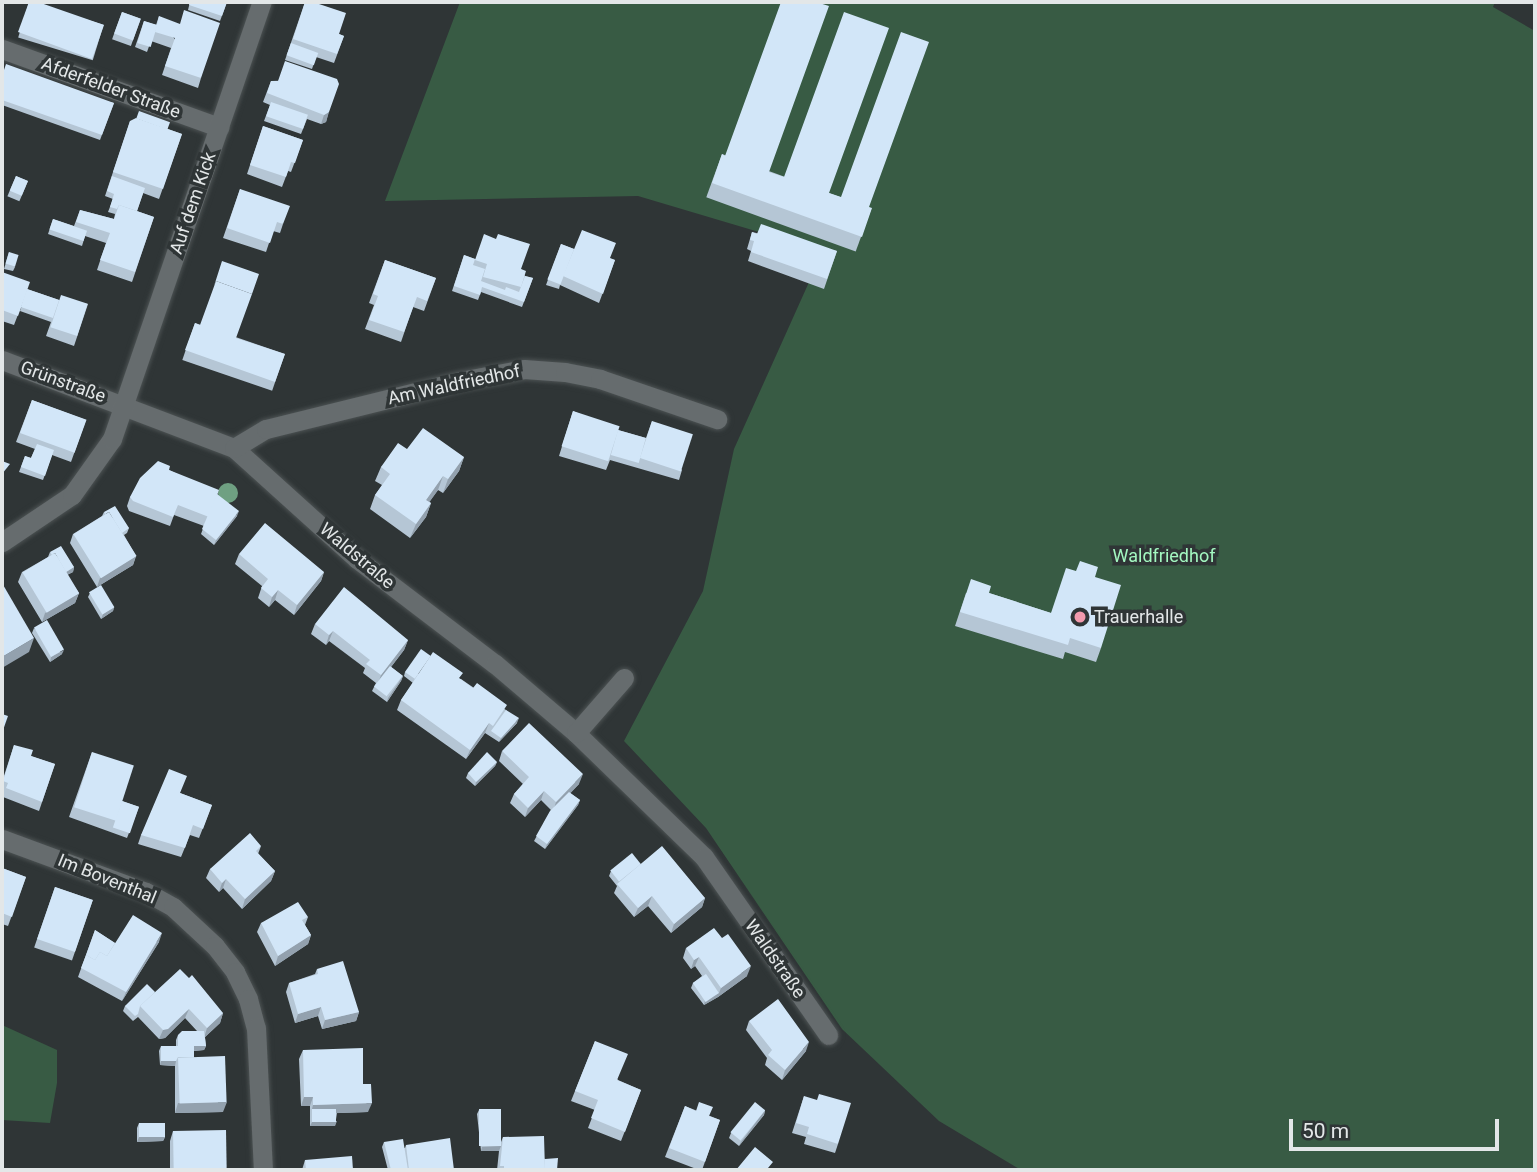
<!DOCTYPE html>
<html>
<head>
<meta charset="utf-8">
<style>
	body { margin:0 }
	#map { position:relative; width:1537px; height:1172px; overflow:hidden; background:#2f3536; font-family:Roboto,sans-serif }
	div>[style] { position:absolute }
	.green>* { inset:0; background:#385b44 }
	.roads { filter:drop-shadow(0 0 2px #4c5253) drop-shadow(0 0 2px #4c5253) }
	.minor>* { height:19px; margin:-9.5px; padding:0 9.5px; transform-origin:9.5px; border-radius:9.5px; background:#666c6e }
	.trees>* { width:20px; height:20px; margin:-10px; border-radius:50%; background:#6fa082 }
	.wall>* { inset:0; background:#b5c6d5; transform-origin:0 0 }
	.shaded-wall>* { inset:0; background:#93a1ae }
	.building>* { inset:0; background:#d2e6f8; transform-origin:0 0 }
	.dots>* { width:19px; height:19px; translate:-50% -50%; box-sizing:border-box; border:4px solid #2f3536; border-radius:50% }
	span { translate:-50% -50%; white-space:nowrap; text-align:center; line-height:1.15; -webkit-text-stroke:7px #2f3536; paint-order:stroke }
	.street-label { font-size:18px; color:#e3e7e8 }
	.park-label { font-size:18px; color:#a3f7c0 }
	.poi-label { font-size:18px; color:#e3e7e8 }
	.left { translate:0 -50%; text-align:left }
	.frame { position:absolute; inset:0; border:4px solid #e3e7e8; pointer-events:none }
	.scale { position:absolute; left:1289px; top:1119px; width:210px; height:32px; box-sizing:border-box; border:4px solid #e3e7e8; border-top:0; padding-left:9px; font-size:21px; line-height:24px; white-space:nowrap; color:#e3e7e8; -webkit-text-stroke:5px #2f3536; paint-order:stroke }
</style>
</head>
<body>
<div id="map">
	<div class="green">
		<div style="clip-path:polygon(460px 2px,1495px 2px,1493px 7px,1535px 31px,1535px 1170px,1021px 1170px,939px 1121px,842px 1029px,706px 828px,624px 741px,703px 591px,734px 449px,823px 251px,638px 196px,385px 201px)"></div>
		<div style="clip-path:polygon(2px 1025px,57px 1050px,57px 1083px,50px 1123px,2px 1120px)"></div>
	</div>
	<div class="roads">
		<div class="minor">
			<div style="left:2px;top:49px;width:231px;rotate:19.8deg"></div>
			<div style="left:2px;top:360px;width:248px;rotate:20.8deg"></div>
			<div style="left:234px;top:448px;width:166px;rotate:42.1deg"></div>
			<div style="left:357px;top:559px;width:173px;rotate:37.3deg"></div>
			<div style="left:495px;top:664px;width:106px;rotate:40.4deg"></div>
			<div style="left:576px;top:733px;width:178px;rotate:44.1deg"></div>
			<div style="left:704px;top:857px;width:217px;rotate:55.1deg"></div>
			<div style="left:234px;top:448px;width:37px;rotate:-31deg"></div>
			<div style="left:266px;top:429px;width:200px;rotate:-13.9deg"></div>
			<div style="left:460px;top:381px;width:65px;rotate:-10.6deg"></div>
			<div style="left:524px;top:369px;width:41px;rotate:4.2deg"></div>
			<div style="left:565px;top:372px;width:36px;rotate:11deg"></div>
			<div style="left:600px;top:379px;width:124px;rotate:18.9deg"></div>
			<div style="left:2px;top:542px;width:84px;rotate:-33.9deg"></div>
			<div style="left:72px;top:495px;width:69px;rotate:-54.5deg"></div>
			<div style="left:112px;top:439px;width:462px;rotate:-71.1deg"></div>
			<div style="left:576px;top:733px;width:73px;rotate:-48.9deg"></div>
			<div style="left:2px;top:839px;width:153px;rotate:20.2deg"></div>
			<div style="left:146px;top:892px;width:31px;rotate:29deg"></div>
			<div style="left:173px;top:907px;width:57px;rotate:42.9deg"></div>
			<div style="left:215px;top:946px;width:33px;rotate:52deg"></div>
			<div style="left:235px;top:972px;width:30px;rotate:64deg"></div>
			<div style="left:248px;top:999px;width:30px;rotate:75deg"></div>
			<div style="left:256px;top:1028px;width:142px;rotate:87.2deg"></div>
		</div>
	</div>
	<div class="trees">
		<div style="left:228px;top:493px"></div>
	</div>
	<div class="wall">
		<div style="left:29px;top:2px;width:78px;height:37px;rotate:17deg"></div>
		<div style="clip-path:polygon(190px 2px,227px 2px,220px 21px,188px 10px)"></div>
		<div style="clip-path:polygon(305px 2px,339px 34px,344px 36px,334px 63px,316px 57px,312px 69px,285px 60px)"></div>
		<div style="left:122px;top:12px;width:20px;height:29px;rotate:20deg"></div>
		<div style="clip-path:polygon(159px 16px,201px 78px,198px 88px,162px 75px,171px 48px,151px 41px,152px 38px,147px 52px,135px 47px,144px 21px,156px 25px)"></div>
		<div style="clip-path:polygon(2px 76px,114px 103px,100px 140px,2px 105px)"></div>
		<div style="clip-path:polygon(337px 79px,326px 122px,321px 124px,307px 119px,301px 134px,264px 121px,270px 105px,263px 102px,271px 81px)"></div>
		<div style="clip-path:polygon(130px 121px,168px 129px,182px 134px,159px 199px,143px 193px,137px 211px,154px 217px,132px 282px,97px 270px,106px 243px,85px 236px,82px 246px,48px 234px,53px 219px,74px 226px,80px 210px,114px 219px,115px 214px,108px 212px,113px 199px,105px 196px)"></div>
		<div style="clip-path:polygon(263px 126px,303px 140px,291px 172px,288px 171px,282px 187px,247px 174px)"></div>
		<div style="left:722px;top:154px;width:159px;height:46px;rotate:20deg"></div>
		<div style="left:16px;top:176px;width:13px;height:22px;rotate:23deg"></div>
		<div style="clip-path:polygon(240px 189px,283px 224px,280px 233px,273px 231px,266px 252px,223px 238px)"></div>
		<div style="clip-path:polygon(752px 232px,837px 251px,824px 289px,748px 261px,751px 251px,747px 249px)"></div>
		<div style="clip-path:polygon(561px 244px,574px 249px,615px 260px,599px 303px,560px 285px,559px 289px,546px 285px)"></div>
		<div style="clip-path:polygon(9px 252px,15px 267px,13px 271px,4px 269px)"></div>
		<div style="clip-path:polygon(464px 255px,475px 259px,521px 269px,525px 276px,533px 278px,522px 307px,481px 292px,478px 300px,452px 291px)"></div>
		<div style="clip-path:polygon(385px 260px,436px 278px,424px 311px,413px 307px,401px 342px,365px 329px,374px 305px,369px 303px)"></div>
		<div style="clip-path:polygon(2px 272px,27px 289px,59px 300px,88px 304px,74px 346px,46px 336px,51px 322px,20px 311px,24px 299px,14px 325px,2px 321px)"></div>
		<div style="left:195px;top:323px;width:95px;height:39px;rotate:19deg"></div>
		<div style="clip-path:polygon(32px 400px,86px 420px,71px 462px,52px 455px,43px 480px,19px 472px,25px 456px,31px 458px,35px 449px,16px 442px)"></div>
		<div style="clip-path:polygon(573px 411px,618px 430px,646px 438px,652px 421px,682px 470px,679px 480px,610px 460px,606px 470px,559px 456px)"></div>
		<div style="clip-path:polygon(407px 449px,464px 457px,459px 471px,443px 493px,438px 490px,429px 502px,431px 503px,426px 517px,410px 538px,370px 509px,375px 495px,382px 485px,375px 481px,381px 467px)"></div>
		<div style="clip-path:polygon(169px 470px,217px 494px,237px 516px,214px 545px,201px 534px,204px 526px,174px 515px,170px 526px,129px 511px,127px 506px,130px 497px)"></div>
		<div style="clip-path:polygon(104px 512px,129px 528px,127px 533px,124px 535px,136px 556px,133px 565px,97px 587px,70px 543px,73px 534px,102px 516px)"></div>
		<div style="clip-path:polygon(50px 552px,74px 567px,73px 572px,67px 575px,79px 593px,75px 603px,42px 622px,18px 582px,22px 572px,48px 557px)"></div>
		<div style="clip-path:polygon(239px 554px,324px 572px,321px 581px,294px 615px,275px 600px,269px 607px,258px 598px,262px 586px,235px 564px)"></div>
		<div style="clip-path:polygon(1095px 577px,1101px 648px,1096px 662px,1065px 652px,1063px 659px,955px 626px,966px 593px,989px 593px,1051px 613px)"></div>
		<div style="clip-path:polygon(90px 593px,114px 607px,113px 611px,101px 619px,88px 597px)"></div>
		<div style="clip-path:polygon(315px 624px,408px 640px,404px 650px,391px 667px,403px 676px,401px 681px,387px 702px,372px 691px,376px 683px,363px 673px,365px 668px,329px 641px,326px 645px,311px 634px)"></div>
		<div style="clip-path:polygon(34px 628px,62px 654px,50px 662px,32px 633px)"></div>
		<div style="clip-path:polygon(405px 672px,461px 679px,506px 710px,517px 723px,499px 742px,485px 733px,466px 759px,397px 710px,401px 700px,413px 683px,404px 676px)"></div>
		<div style="clip-path:polygon(14px 745px,31px 756px,55px 764px,39px 811px,3px 797px,4px 792px,2px 791px,2px 782px)"></div>
		<div style="clip-path:polygon(502px 751px,579px 784px,570px 793px,580px 800px,578px 805px,545px 849px,534px 841px,551px 810px,541px 800px,525px 817px,510px 803px,514px 794px,523px 784px,499px 761px)"></div>
		<div style="clip-path:polygon(92px 752px,122px 801px,139px 807px,127px 838px,69px 817px)"></div>
		<div style="clip-path:polygon(497px 762px,495px 766px,475px 786px,466px 778px,468px 773px)"></div>
		<div style="clip-path:polygon(180px 793px,212px 805px,199px 838px,190px 835px,181px 857px,138px 844px,141px 835px)"></div>
		<div style="clip-path:polygon(261px 846px,258px 854px,275px 871px,271px 881px,242px 909px,223px 888px,219px 892px,206px 878px,210px 869px)"></div>
		<div style="clip-path:polygon(641px 864px,705px 898px,702px 907px,671px 933px,648px 906px,634px 917px,614px 893px,617px 886px,609px 876px,611px 871px)"></div>
		<div style="clip-path:polygon(2px 868px,26px 877px,8px 926px,2px 924px)"></div>
		<div style="left:55px;top:887px;width:40px;height:64px;rotate:19deg"></div>
		<div style="clip-path:polygon(308px 917px,305px 925px,311px 935px,308px 944px,275px 966px,257px 932px,261px 923px)"></div>
		<div style="clip-path:polygon(95px 930px,115px 943px,159px 942px,122px 1001px,78px 977px)"></div>
		<div style="clip-path:polygon(686px 948px,747px 976px,718px 997px,704px 1005px,691px 988px,693px 983px,702px 976px,695px 966px,691px 969px,683px 958px)"></div>
		<div style="clip-path:polygon(317px 969px,359px 1012px,356px 1021px,322px 1029px,318px 1016px,295px 1023px,286px 992px,289px 983px,315px 974px)"></div>
		<div style="clip-path:polygon(155px 992px,223px 1013px,220px 1023px,205px 1037px,206px 1046px,204px 1050px,194px 1051px,194px 1057px,223px 1112px,175px 1113px,175px 1066px,160px 1065px,159px 1051px,161px 1046px,176px 1046px,176px 1040px,178px 1035px,197px 1031px,185px 1018px,165px 1038px,159px 1039px,138px 1017px,133px 1021px,123px 1011px,125px 1006px)"></div>
		<div style="clip-path:polygon(749px 1021px,806px 1051px,782px 1080px,765px 1065px,767px 1058px,746px 1030px)"></div>
		<div style="clip-path:polygon(595px 1041px,618px 1080px,641px 1090px,621px 1141px,588px 1128px,595px 1110px,571px 1101px)"></div>
		<div style="clip-path:polygon(303px 1050px,363px 1084px,368px 1112px,337px 1113px,335px 1126px,310px 1126px,310px 1106px,301px 1106px,299px 1059px)"></div>
		<div style="clip-path:polygon(804px 1096px,838px 1144px,835px 1153px,804px 1144px,806px 1137px,792px 1133px)"></div>
		<div style="clip-path:polygon(685px 1106px,720px 1120px,702px 1170px,699px 1170px,665px 1157px)"></div>
		<div style="clip-path:polygon(479px 1110px,501px 1142px,503px 1137px,545px 1159px,557px 1170px,497px 1170px,499px 1151px,481px 1151px,477px 1114px)"></div>
		<div style="clip-path:polygon(765px 1110px,764px 1115px,739px 1146px,729px 1138px,731px 1133px)"></div>
		<div style="clip-path:polygon(139px 1123px,165px 1137px,163px 1141px,137px 1142px,137px 1128px)"></div>
		<div style="clip-path:polygon(173px 1131px,227px 1170px,170px 1170px,170px 1141px)"></div>
		<div style="clip-path:polygon(384px 1142px,405px 1148px,406px 1145px,454px 1170px,388px 1170px,382px 1147px)"></div>
		<div style="clip-path:polygon(305px 1160px,353px 1170px,302px 1170px)"></div>
	</div>
	<div class="shaded-wall">
		<div style="clip-path:polygon(329px 112px,326px 122px,321px 124px,324px 115px)"></div>
		<div style="clip-path:polygon(464px 457px,459px 471px,443px 493px,448px 479px)"></div>
		<div style="clip-path:polygon(443px 476px,438px 490px,421px 514px,426px 500px)"></div>
		<div style="clip-path:polygon(431px 503px,426px 517px,410px 538px,416px 524px)"></div>
		<div style="clip-path:polygon(239px 511px,237px 516px,214px 545px,216px 540px)"></div>
		<div style="clip-path:polygon(136px 556px,133px 565px,97px 587px,100px 578px)"></div>
		<div style="clip-path:polygon(74px 567px,73px 572px,61px 578px,63px 574px)"></div>
		<div style="clip-path:polygon(324px 572px,321px 581px,294px 615px,297px 605px)"></div>
		<div style="clip-path:polygon(278px 590px,275px 600px,269px 607px,272px 597px)"></div>
		<div style="clip-path:polygon(79px 593px,75px 603px,42px 622px,45px 613px)"></div>
		<div style="clip-path:polygon(114px 607px,113px 611px,101px 619px,103px 614px)"></div>
		<div style="clip-path:polygon(333px 631px,329px 641px,326px 645px,329px 635px)"></div>
		<div style="clip-path:polygon(34px 638px,29px 652px,2px 668px,2px 657px)"></div>
		<div style="clip-path:polygon(408px 640px,404px 650px,378px 684px,381px 675px)"></div>
		<div style="clip-path:polygon(64px 650px,62px 654px,50px 662px,51px 657px)"></div>
		<div style="clip-path:polygon(403px 676px,401px 681px,387px 702px,388px 698px)"></div>
		<div style="clip-path:polygon(519px 718px,517px 723px,499px 742px,501px 738px)"></div>
		<div style="clip-path:polygon(489px 723px,485px 733px,466px 759px,470px 750px)"></div>
		<div style="clip-path:polygon(497px 762px,495px 766px,475px 786px,476px 782px)"></div>
		<div style="clip-path:polygon(583px 774px,579px 784px,553px 812px,556px 802px)"></div>
		<div style="clip-path:polygon(544px 791px,541px 800px,525px 817px,528px 808px)"></div>
		<div style="clip-path:polygon(580px 800px,578px 805px,545px 849px,547px 844px)"></div>
		<div style="clip-path:polygon(275px 871px,271px 881px,242px 909px,245px 899px)"></div>
		<div style="clip-path:polygon(226px 879px,223px 888px,219px 892px,222px 883px)"></div>
		<div style="clip-path:polygon(652px 896px,648px 906px,634px 917px,638px 908px)"></div>
		<div style="clip-path:polygon(705px 898px,702px 907px,671px 933px,674px 924px)"></div>
		<div style="clip-path:polygon(162px 933px,159px 942px,122px 1001px,126px 992px)"></div>
		<div style="clip-path:polygon(311px 935px,308px 944px,275px 966px,278px 956px)"></div>
		<div style="clip-path:polygon(699px 957px,695px 966px,691px 969px,694px 960px)"></div>
		<div style="clip-path:polygon(751px 966px,747px 976px,718px 997px,704px 1005px,705px 1000px,719px 993px,721px 988px)"></div>
		<div style="clip-path:polygon(321px 1007px,318px 1016px,295px 1023px,298px 1014px)"></div>
		<div style="clip-path:polygon(189px 1009px,185px 1018px,165px 1038px,159px 1039px,163px 1030px)"></div>
		<div style="clip-path:polygon(359px 1012px,356px 1021px,322px 1029px,325px 1020px)"></div>
		<div style="clip-path:polygon(223px 1013px,220px 1023px,204px 1038px,207px 1028px)"></div>
		<div style="clip-path:polygon(809px 1042px,806px 1051px,782px 1080px,785px 1070px)"></div>
		<div style="clip-path:polygon(194px 1046px,206px 1046px,204px 1050px,192px 1051px)"></div>
		<div style="clip-path:polygon(161px 1061px,176px 1061px,175px 1066px,160px 1065px)"></div>
		<div style="clip-path:polygon(304px 1097px,313px 1097px,310px 1106px,301px 1106px)"></div>
		<div style="clip-path:polygon(227px 1102px,223px 1112px,175px 1113px,178px 1103px)"></div>
		<div style="clip-path:polygon(372px 1103px,368px 1112px,312px 1114px,312px 1109px,313px 1105px)"></div>
		<div style="clip-path:polygon(765px 1110px,764px 1115px,739px 1146px,741px 1142px)"></div>
		<div style="clip-path:polygon(337px 1121px,335px 1126px,310px 1126px,312px 1122px)"></div>
		<div style="clip-path:polygon(139px 1137px,165px 1137px,163px 1141px,137px 1142px)"></div>
		<div style="clip-path:polygon(501px 1146px,499px 1151px,481px 1151px,482px 1147px)"></div>
	</div>
	<div class="building">
		<div style="clip-path:polygon(29px 2px,38px 2px,104px 25px,92px 59px,18px 32px)"></div>
		<div style="clip-path:polygon(190px 2px,227px 2px,222px 16px,189px 5px)"></div>
		<div style="clip-path:polygon(305px 2px,313px 2px,346px 13px,339px 34px,344px 36px,337px 54px,293px 39px)"></div>
		<div style="clip-path:polygon(781px 2px,816px 2px,829px 6px,769px 172px,784px 177px,844px 12px,889px 28px,829px 193px,841px 197px,901px 32px,929px 42px,869px 207px,872px 208px,862px 237px,712px 183px,722px 154px,725px 156px)"></div>
		<div style="clip-path:polygon(184px 10px,220px 23px,201px 78px,165px 66px,175px 38px,155px 32px,159px 16px,180px 24px)"></div>
		<div style="left:122px;top:12px;width:20px;height:23px;rotate:20deg"></div>
		<div style="left:144px;top:21px;width:14px;height:23px;rotate:17deg"></div>
		<div style="left:291px;top:43px;width:29px;height:13px;rotate:20deg"></div>
		<div style="clip-path:polygon(285px 61px,337px 79px,339px 84px,329px 112px,324px 115px,267px 93px,271px 81px,278px 81px)"></div>
		<div style="clip-path:polygon(6px 64px,114px 103px,102px 135px,2px 100px,2px 76px)"></div>
		<div style="left:271px;top:102px;width:39px;height:15px;rotate:19deg"></div>
		<div style="left:139px;top:111px;width:33px;height:8px;rotate:20deg"></div>
		<div style="clip-path:polygon(136px 118px,182px 134px,163px 189px,113px 172px,130px 121px)"></div>
		<div style="clip-path:polygon(263px 126px,303px 140px,295px 163px,291px 162px,286px 177px,250px 165px)"></div>
		<div style="left:16px;top:176px;width:13px;height:16px;rotate:23deg"></div>
		<div style="clip-path:polygon(112px 176px,145px 188px,137px 211px,119px 205px,117px 209px,110px 207px,114px 194px,107px 191px)"></div>
		<div style="clip-path:polygon(240px 189px,290px 206px,283px 224px,277px 222px,270px 243px,227px 228px)"></div>
		<div style="clip-path:polygon(119px 205px,154px 217px,135px 272px,100px 260px,110px 233px,76px 222px,80px 210px,114px 219px)"></div>
		<div style="left:53px;top:219px;width:36px;height:11px;rotate:19deg"></div>
		<div style="clip-path:polygon(761px 224px,837px 251px,827px 279px,751px 252px,754px 241px,750px 240px,752px 232px,757px 234px)"></div>
		<div style="clip-path:polygon(582px 230px,616px 243px,610px 258px,615px 260px,603px 294px,563px 276px)"></div>
		<div style="clip-path:polygon(484px 234px,496px 239px,498px 234px,530px 244px,521px 269px,526px 271px,521px 287px,483px 277px,487px 264px,475px 260px)"></div>
		<div style="left:561px;top:244px;width:14px;height:38px;rotate:21deg"></div>
		<div style="left:9px;top:252px;width:10px;height:12px;rotate:17deg"></div>
		<div style="clip-path:polygon(464px 255px,475px 259px,473px 265px,485px 269px,481px 281px,505px 290px,506px 287px,519px 292px,525px 276px,533px 278px,524px 302px,482px 287px,480px 295px,454px 286px)"></div>
		<div style="clip-path:polygon(385px 260px,436px 278px,427px 301px,417px 297px,404px 332px,369px 320px,378px 296px,373px 294px)"></div>
		<div style="clip-path:polygon(222px 261px,259px 274px,252px 294px,216px 281px,214px 286px)"></div>
		<div style="clip-path:polygon(2px 272px,30px 282px,18px 316px,2px 310px)"></div>
		<div style="clip-path:polygon(216px 281px,252px 294px,236px 338px,285px 354px,275px 382px,185px 350px,195px 323px,200px 325px)"></div>
		<div style="left:27px;top:289px;width:34px;height:19px;rotate:19deg"></div>
		<div style="left:61px;top:295px;width:28px;height:34px;rotate:18deg"></div>
		<div style="left:32px;top:400px;width:58px;height:35px;rotate:20deg"></div>
		<div style="left:573px;top:411px;width:49px;height:37px;rotate:18deg"></div>
		<div style="left:652px;top:421px;width:43px;height:39px;rotate:18deg"></div>
		<div style="clip-path:polygon(423px 428px,464px 457px,448px 479px,443px 476px,426px 500px,431px 503px,416px 524px,375px 495px,390px 474px,381px 467px,398px 443px,407px 449px)"></div>
		<div style="left:618px;top:430px;width:29px;height:26px;rotate:16deg"></div>
		<div style="clip-path:polygon(37px 444px,54px 450px,45px 476px,21px 467px,25px 456px,31px 458px)"></div>
		<div style="clip-path:polygon(2px 461px,10px 464px,2px 474px)"></div>
		<div style="clip-path:polygon(158px 461px,170px 466px,169px 470px,219px 490px,209px 517px,178px 505px,173px 517px,133px 501px,130px 497px,140px 478px)"></div>
		<div style="clip-path:polygon(217px 494px,239px 511px,216px 540px,202px 529px)"></div>
		<div style="clip-path:polygon(115px 506px,129px 528px,122px 533px,109px 512px,105px 514px,104px 512px)"></div>
		<div style="left:109px;top:512px;width:52px;height:42px;rotate:58deg"></div>
		<div style="clip-path:polygon(265px 523px,324px 572px,297px 605px,278px 590px,272px 597px,261px 588px,268px 579px,239px 554px)"></div>
		<div style="clip-path:polygon(61px 546px,74px 567px,66px 572px,55px 553px,52px 555px,50px 552px)"></div>
		<div style="left:55px;top:553px;width:47px;height:38px;rotate:59deg"></div>
		<div style="clip-path:polygon(1080px 561px,1098px 567px,1095px 577px,1121px 585px,1101px 648px,1070px 638px,1068px 645px,960px 612px,971px 579px,991px 586px,989px 593px,1051px 613px,1066px 568px,1076px 571px)"></div>
		<div style="clip-path:polygon(2px 583px,34px 638px,2px 657px)"></div>
		<div style="left:101px;top:585px;width:26px;height:14px;rotate:59deg"></div>
		<div style="clip-path:polygon(344px 587px,408px 640px,381px 675px,366px 664px,370px 660px,333px 631px,329px 635px,315px 624px)"></div>
		<div style="left:47px;top:620px;width:34px;height:15px;rotate:60deg"></div>
		<div style="left:421px;top:649px;width:12px;height:28px;rotate:35deg"></div>
		<div style="clip-path:polygon(433px 652px,463px 673px,459px 678px,473px 688px,477px 683px,507px 705px,493px 726px,489px 723px,470px 750px,401px 700px)"></div>
		<div style="left:390px;top:666px;width:16px;height:26px;rotate:38deg"></div>
		<div style="clip-path:polygon(506px 710px,519px 718px,501px 738px,491px 731px)"></div>
		<div style="clip-path:polygon(2px 714px,8px 716px,2px 733px)"></div>
		<div style="clip-path:polygon(529px 723px,583px 774px,556px 802px,544px 791px,528px 808px,514px 794px,529px 777px,502px 751px)"></div>
		<div style="clip-path:polygon(14px 745px,33px 750px,31px 756px,55px 764px,42px 802px,6px 788px,8px 783px,3px 781px)"></div>
		<div style="left:92px;top:752px;width:44px;height:58px;rotate:18deg"></div>
		<div style="clip-path:polygon(487px 752px,497px 762px,476px 782px,468px 773px)"></div>
		<div style="clip-path:polygon(169px 769px,187px 776px,180px 793px,212px 805px,203px 829px,193px 825px,185px 848px,141px 835px)"></div>
		<div style="clip-path:polygon(569px 792px,580px 800px,547px 844px,536px 836px,550px 811px)"></div>
		<div style="left:122px;top:801px;width:18px;height:28px;rotate:19deg"></div>
		<div style="clip-path:polygon(250px 833px,261px 846px,256px 851px,275px 871px,245px 899px,226px 879px,222px 883px,210px 869px)"></div>
		<div style="clip-path:polygon(662px 846px,705px 898px,674px 924px,652px 896px,638px 908px,617px 884px)"></div>
		<div style="left:632px;top:853px;width:14px;height:28px;rotate:51deg"></div>
		<div style="clip-path:polygon(2px 868px,26px 877px,12px 917px,2px 913px)"></div>
		<div style="left:55px;top:887px;width:40px;height:55px;rotate:19deg"></div>
		<div style="clip-path:polygon(298px 902px,308px 917px,302px 920px,311px 935px,278px 956px,261px 923px)"></div>
		<div style="clip-path:polygon(133px 915px,162px 933px,126px 992px,81px 968px,86px 955px,95px 960px,100px 952px,107px 956px)"></div>
		<div style="clip-path:polygon(714px 928px,722px 938px,728px 934px,751px 966px,721px 988px,699px 957px,694px 960px,686px 948px)"></div>
		<div style="clip-path:polygon(95px 930px,115px 943px,107px 956px,100px 952px,95px 960px,86px 955px)"></div>
		<div style="clip-path:polygon(343px 961px,359px 1012px,325px 1020px,321px 1007px,298px 1014px,289px 983px,318px 974px,317px 969px)"></div>
		<div style="clip-path:polygon(180px 969px,189px 978px,192px 975px,223px 1013px,207px 1028px,189px 1009px,168px 1029px,163px 1030px,140px 1006px)"></div>
		<div style="left:706px;top:974px;width:23px;height:16px;rotate:56deg"></div>
		<div style="clip-path:polygon(147px 984px,155px 992px,140px 1006px,138px 1014px,135px 1016px,125px 1006px)"></div>
		<div style="clip-path:polygon(778px 999px,809px 1042px,785px 1070px,768px 1055px,772px 1050px,749px 1021px)"></div>
		<div style="clip-path:polygon(182px 1031px,204px 1031px,206px 1046px,194px 1046px,194px 1057px,178px 1057px,176px 1061px,161px 1061px,161px 1046px,178px 1046px,178px 1035px)"></div>
		<div style="clip-path:polygon(595px 1041px,628px 1054px,617px 1080px,641px 1090px,625px 1132px,591px 1118px,598px 1100px,575px 1091px)"></div>
		<div style="clip-path:polygon(363px 1048px,363px 1084px,371px 1084px,372px 1103px,313px 1105px,313px 1097px,304px 1097px,303px 1050px)"></div>
		<div style="left:225px;top:1056px;width:46px;height:47px;rotate:88deg"></div>
		<div style="clip-path:polygon(819px 1094px,851px 1103px,838px 1144px,807px 1134px,809px 1127px,796px 1123px,804px 1096px,817px 1100px)"></div>
		<div style="clip-path:polygon(699px 1102px,713px 1107px,709px 1116px,720px 1120px,705px 1162px,669px 1148px,685px 1106px,696px 1111px)"></div>
		<div style="left:755px;top:1102px;width:13px;height:39px;rotate:39deg"></div>
		<div style="left:312px;top:1109px;width:24px;height:13px"></div>
		<div style="left:501px;top:1109px;width:37px;height:22px;rotate:90deg"></div>
		<div style="left:139px;top:1123px;width:26px;height:14px"></div>
		<div style="left:226px;top:1130px;width:40px;height:53px;rotate:89deg"></div>
		<div style="clip-path:polygon(544px 1136px,545px 1170px,504px 1170px,504px 1166px,500px 1166px,503px 1137px)"></div>
		<div style="clip-path:polygon(450px 1138px,454px 1170px,409px 1170px,406px 1145px)"></div>
		<div style="clip-path:polygon(403px 1139px,408px 1170px,391px 1170px,384px 1142px)"></div>
		<div style="clip-path:polygon(755px 1147px,773px 1162px,768px 1168px,771px 1170px,736px 1170px)"></div>
		<div style="clip-path:polygon(352px 1156px,353px 1170px,306px 1170px,305px 1160px)"></div>
		<div style="clip-path:polygon(558px 1158px,557px 1170px,545px 1170px,545px 1159px)"></div>
	</div>
	<div class="dots">
		<div style="left:1080px;top:617px;background:#f29aad"></div>
	</div>
	<div class="street-label">
		<span style="left:111px;top:88px;rotate:20deg">Afderfelder Straße</span>
		<span style="left:193px;top:203px;rotate:-71deg">Auf dem Kick</span>
		<span style="left:63px;top:382px;rotate:20deg">Grünstraße</span>
		<span style="left:454px;top:385px;rotate:-12deg">Am Waldfriedhof</span>
		<span style="left:357px;top:556px;rotate:40deg">Waldstraße</span>
		<span style="left:107px;top:879px;rotate:22deg">Im Boventhal</span>
		<span style="left:775px;top:959px;rotate:55deg">Waldstraße</span>
	</div>
	<div class="park-label">
		<span style="left:1164px;top:556px">Waldfriedhof</span>
	</div>
	<div class="poi-label">
		<span class="left" style="left:1094px;top:617px">Trauerhalle</span>
	</div>
	<div class="frame"></div>
	<div class="scale">50 m</div>
</div>
</body>
</html>
